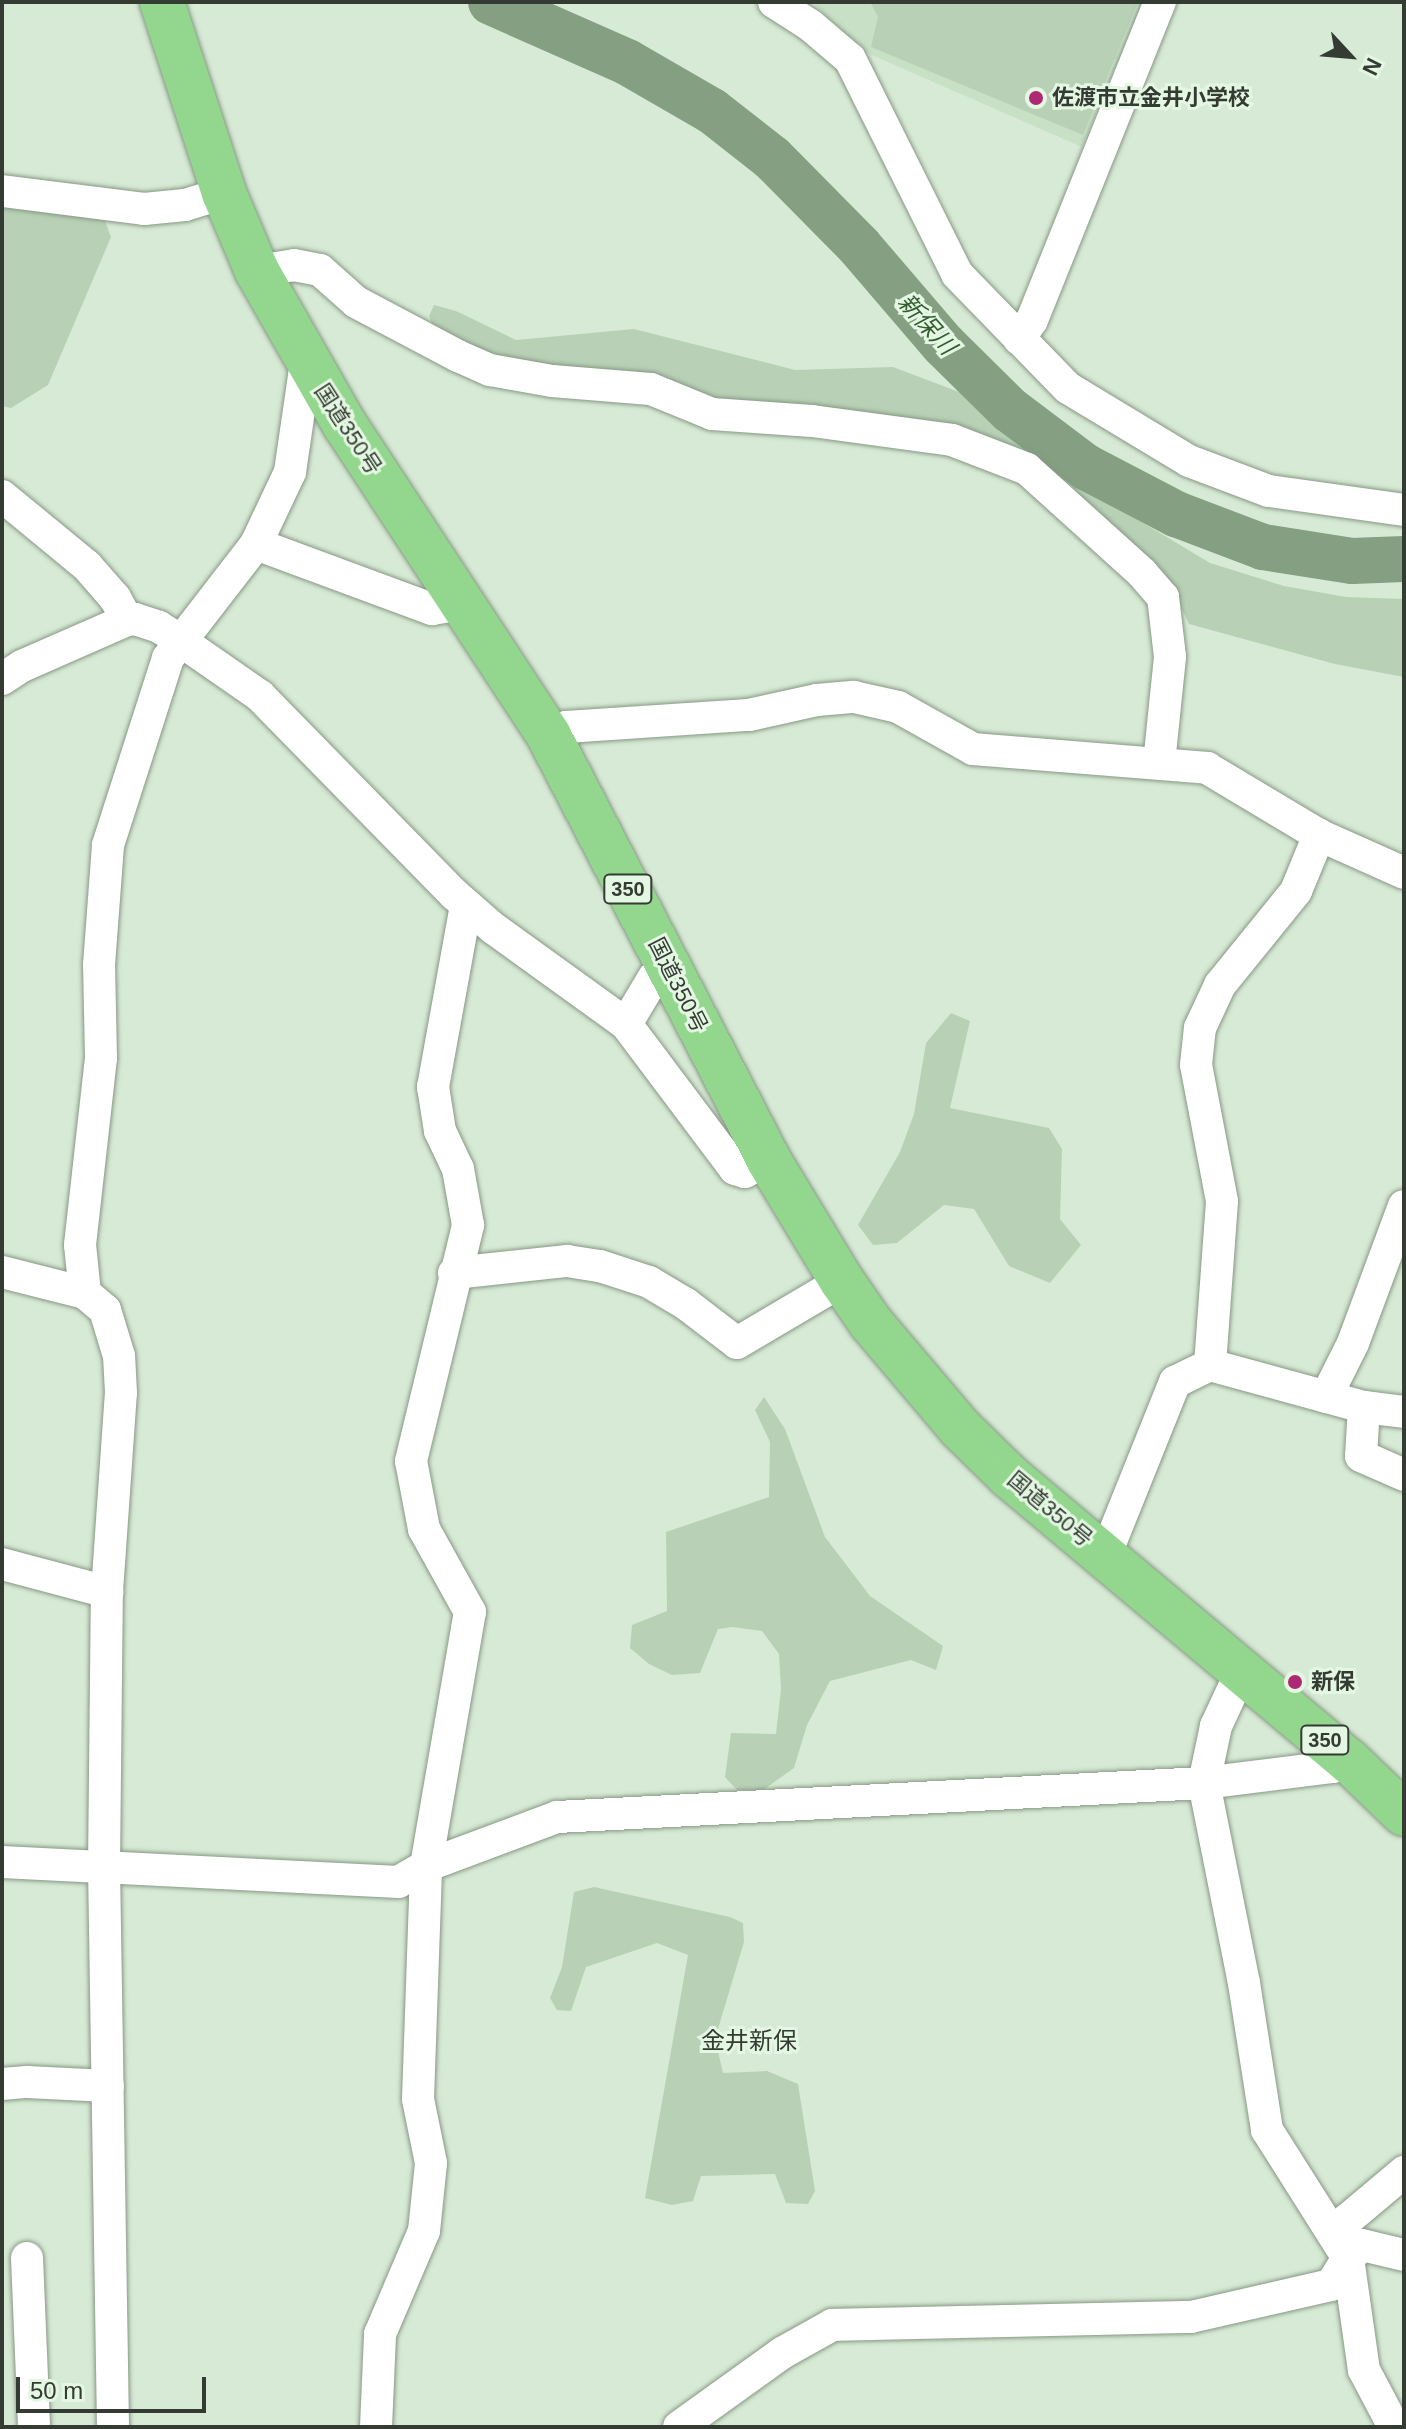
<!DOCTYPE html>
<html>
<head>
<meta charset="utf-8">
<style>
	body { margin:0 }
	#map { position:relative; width:1406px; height:2429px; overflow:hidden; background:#d7ead5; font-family:Arial,"Noto Sans JP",sans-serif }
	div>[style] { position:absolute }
	.built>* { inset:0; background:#c8e1c6 }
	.green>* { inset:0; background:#b8d1b6 }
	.river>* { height:46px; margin:-23px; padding:0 23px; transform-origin:23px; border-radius:23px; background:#849f82 }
	.roads { filter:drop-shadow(0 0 2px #879885) drop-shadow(0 0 2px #879885) }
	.minor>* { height:32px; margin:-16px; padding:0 16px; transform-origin:16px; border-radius:16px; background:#fff }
	.highway>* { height:44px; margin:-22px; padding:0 22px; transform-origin:22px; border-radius:22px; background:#93d78f }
	.dots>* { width:22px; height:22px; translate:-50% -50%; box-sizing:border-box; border:4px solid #e4f7e2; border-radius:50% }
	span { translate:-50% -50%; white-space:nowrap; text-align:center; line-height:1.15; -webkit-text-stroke:6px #e4f7e2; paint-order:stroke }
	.shield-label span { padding:2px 6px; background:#e4f7e2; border:2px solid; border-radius:6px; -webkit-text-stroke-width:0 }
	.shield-label { font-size:20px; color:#343b33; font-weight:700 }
	.poi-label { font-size:22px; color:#343b33; font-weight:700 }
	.left { translate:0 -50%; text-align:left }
	.street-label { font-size:22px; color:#343b33 }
	.water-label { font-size:24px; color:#355d33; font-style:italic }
	.neighbourhood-label { font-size:24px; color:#343b33 }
	.frame { position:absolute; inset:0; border:4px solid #343b33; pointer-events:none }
	.north { position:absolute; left:1310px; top:16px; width:80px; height:80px; -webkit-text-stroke:6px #e4f7e2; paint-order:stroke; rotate:116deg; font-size:22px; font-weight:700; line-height:32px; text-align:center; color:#343b33 }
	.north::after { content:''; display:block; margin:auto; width:28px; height:36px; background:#343b33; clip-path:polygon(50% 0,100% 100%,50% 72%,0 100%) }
	.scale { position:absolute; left:16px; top:2377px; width:190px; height:36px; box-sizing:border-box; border:4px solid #343b33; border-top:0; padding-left:10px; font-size:24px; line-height:28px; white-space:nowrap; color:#343b33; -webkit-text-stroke:6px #e4f7e2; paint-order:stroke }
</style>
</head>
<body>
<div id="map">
	<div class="built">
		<div style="clip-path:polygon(813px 2px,1143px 2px,1082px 147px,858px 49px)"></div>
	</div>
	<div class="green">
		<div style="clip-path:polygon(870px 2px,1138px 2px,1083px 135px,871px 47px,878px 17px)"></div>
		<div style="clip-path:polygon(2px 204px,105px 221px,111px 237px,48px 385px,11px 408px,2px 406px)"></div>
		<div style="clip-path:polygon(434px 305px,456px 311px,516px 340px,634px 329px,795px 370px,893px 367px,975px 398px,1135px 518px,1210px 563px,1284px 586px,1346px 597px,1404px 599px,1404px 677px,1335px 664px,1189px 624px,1172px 588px,1036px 464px,515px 363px,435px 331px,429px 316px)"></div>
		<div style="clip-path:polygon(951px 1013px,970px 1021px,950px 1108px,1049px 1128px,1062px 1149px,1060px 1219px,1081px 1245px,1050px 1283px,1009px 1266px,974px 1209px,944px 1205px,897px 1243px,873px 1245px,858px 1225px,900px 1152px,914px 1114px,926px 1043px)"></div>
		<div style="clip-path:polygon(764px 1397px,785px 1429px,825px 1537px,870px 1596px,943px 1646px,936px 1670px,911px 1660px,830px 1681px,807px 1725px,794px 1768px,763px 1790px,737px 1790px,725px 1777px,731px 1733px,776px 1734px,781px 1689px,779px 1654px,762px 1631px,732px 1627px,718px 1629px,700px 1673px,672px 1675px,649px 1664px,630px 1648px,632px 1625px,667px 1611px,666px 1532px,769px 1497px,770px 1442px,755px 1410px)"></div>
		<div style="clip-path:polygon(594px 1887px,730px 1917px,743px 1923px,744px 1942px,715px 2039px,723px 2073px,767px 2071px,798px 2084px,815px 2191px,808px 2204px,786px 2203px,775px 2174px,701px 2176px,693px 2201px,672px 2205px,645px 2198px,688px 1955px,657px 1943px,586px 1967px,571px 2011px,557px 2010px,550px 1998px,562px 1967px,574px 1892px)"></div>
	</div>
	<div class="river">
		<div style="left:491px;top:2px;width:149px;rotate:23.8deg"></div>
		<div style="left:627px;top:62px;width:98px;rotate:30deg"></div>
		<div style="left:712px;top:111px;width:76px;rotate:38.1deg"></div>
		<div style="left:772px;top:158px;width:124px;rotate:45.3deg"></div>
		<div style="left:859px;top:246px;width:130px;rotate:49.4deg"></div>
		<div style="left:944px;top:345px;width:93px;rotate:44.6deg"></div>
		<div style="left:1010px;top:410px;width:95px;rotate:36.9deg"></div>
		<div style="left:1086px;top:467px;width:102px;rotate:27.6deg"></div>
		<div style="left:1176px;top:514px;width:93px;rotate:20.8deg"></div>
		<div style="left:1263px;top:547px;width:90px;rotate:8.9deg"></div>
		<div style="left:1352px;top:561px;width:52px;rotate:-2.2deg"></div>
	</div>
	<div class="roads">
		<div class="minor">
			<div style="left:774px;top:2px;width:43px;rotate:32.6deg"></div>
			<div style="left:810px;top:25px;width:52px;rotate:40.4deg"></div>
			<div style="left:850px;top:59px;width:240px;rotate:63.5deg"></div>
			<div style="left:957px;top:274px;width:159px;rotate:45.8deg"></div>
			<div style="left:1068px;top:388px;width:141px;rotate:31.1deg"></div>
			<div style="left:1189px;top:461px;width:85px;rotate:20.6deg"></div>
			<div style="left:1269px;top:491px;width:136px;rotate:8deg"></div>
			<div style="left:2px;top:191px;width:143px;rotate:7.2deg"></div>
			<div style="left:144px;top:209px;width:41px;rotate:-5.6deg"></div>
			<div style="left:185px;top:205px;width:41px;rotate:-17.1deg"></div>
			<div style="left:257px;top:271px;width:37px;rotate:-9deg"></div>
			<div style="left:294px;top:265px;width:26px;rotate:11deg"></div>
			<div style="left:320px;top:270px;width:48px;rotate:41.6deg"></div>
			<div style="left:356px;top:302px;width:115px;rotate:27.9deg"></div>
			<div style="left:458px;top:356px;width:35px;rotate:24deg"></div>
			<div style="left:490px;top:370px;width:63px;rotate:10.1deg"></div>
			<div style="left:552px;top:381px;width:99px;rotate:4.6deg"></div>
			<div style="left:651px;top:389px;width:66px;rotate:22.3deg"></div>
			<div style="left:712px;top:414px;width:100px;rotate:4deg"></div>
			<div style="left:812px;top:421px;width:141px;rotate:7.7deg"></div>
			<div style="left:952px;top:440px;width:80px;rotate:21.1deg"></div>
			<div style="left:1027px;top:469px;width:155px;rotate:42.1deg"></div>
			<div style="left:1142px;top:573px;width:32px;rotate:49deg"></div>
			<div style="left:1163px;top:597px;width:60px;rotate:83.3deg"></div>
			<div style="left:1170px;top:657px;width:107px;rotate:95.9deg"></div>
			<div style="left:1019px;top:339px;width:23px;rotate:-56deg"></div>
			<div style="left:1032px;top:320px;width:343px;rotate:-68.1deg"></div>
			<div style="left:2px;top:496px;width:110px;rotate:39.5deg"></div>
			<div style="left:87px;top:566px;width:43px;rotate:48.8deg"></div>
			<div style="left:115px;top:598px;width:25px;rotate:61deg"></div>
			<div style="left:256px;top:544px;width:188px;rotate:20.3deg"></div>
			<div style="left:432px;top:609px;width:30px;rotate:-9deg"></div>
			<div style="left:2px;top:679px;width:24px;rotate:-33deg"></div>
			<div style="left:22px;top:666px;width:115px;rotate:-23.7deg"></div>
			<div style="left:127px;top:620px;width:8px;rotate:-7deg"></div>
			<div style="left:135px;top:619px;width:25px;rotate:18deg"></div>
			<div style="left:159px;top:627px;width:26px;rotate:32deg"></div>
			<div style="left:181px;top:641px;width:96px;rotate:34.8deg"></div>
			<div style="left:260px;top:696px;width:277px;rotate:45.6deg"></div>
			<div style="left:454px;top:894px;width:52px;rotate:41.1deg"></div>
			<div style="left:493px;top:928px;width:164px;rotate:35.8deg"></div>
			<div style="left:626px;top:1024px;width:181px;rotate:53.1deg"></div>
			<div style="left:735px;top:1169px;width:10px;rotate:17deg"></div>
			<div style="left:745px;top:1172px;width:26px;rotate:-29deg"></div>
			<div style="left:549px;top:736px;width:19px;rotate:-28deg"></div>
			<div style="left:566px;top:727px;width:183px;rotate:-3.8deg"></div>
			<div style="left:749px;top:715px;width:70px;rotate:-12.4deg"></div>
			<div style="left:817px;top:700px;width:37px;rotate:-5deg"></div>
			<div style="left:854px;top:697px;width:45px;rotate:12.8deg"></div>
			<div style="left:898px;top:707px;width:86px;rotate:29.2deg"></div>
			<div style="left:973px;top:749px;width:235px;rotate:4.6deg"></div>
			<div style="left:1207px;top:768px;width:131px;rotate:30.9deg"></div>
			<div style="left:1319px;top:835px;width:93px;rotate:24.1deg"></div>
			<div style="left:626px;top:1024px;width:55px;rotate:-59.2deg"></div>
			<div style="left:2px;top:1272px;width:86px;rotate:14.2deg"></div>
			<div style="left:454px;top:1273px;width:114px;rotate:-6.1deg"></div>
			<div style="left:567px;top:1261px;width:33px;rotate:9deg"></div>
			<div style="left:600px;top:1266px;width:52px;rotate:18.1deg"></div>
			<div style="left:649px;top:1282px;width:43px;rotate:30.7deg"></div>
			<div style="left:686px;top:1304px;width:64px;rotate:37.4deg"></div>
			<div style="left:737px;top:1343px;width:122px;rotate:-30.6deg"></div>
			<div style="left:1210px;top:1365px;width:160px;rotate:15.3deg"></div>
			<div style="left:1364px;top:1407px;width:40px;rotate:7.1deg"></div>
			<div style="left:1326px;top:1397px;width:60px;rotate:-63.4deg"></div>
			<div style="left:1353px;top:1343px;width:146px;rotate:-69.6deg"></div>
			<div style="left:1364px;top:1407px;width:49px;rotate:93.5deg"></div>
			<div style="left:1361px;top:1456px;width:47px;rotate:23.8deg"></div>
			<div style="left:1105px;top:1556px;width:188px;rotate:-68.1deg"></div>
			<div style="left:1175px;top:1382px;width:39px;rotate:-26deg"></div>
			<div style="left:1210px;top:1365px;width:164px;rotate:-85.8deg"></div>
			<div style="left:1222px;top:1201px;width:138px;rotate:-100.8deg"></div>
			<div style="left:1196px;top:1065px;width:37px;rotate:-84deg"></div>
			<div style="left:1200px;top:1028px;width:47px;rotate:-65.1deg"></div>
			<div style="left:1220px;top:985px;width:121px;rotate:-51deg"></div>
			<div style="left:1296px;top:891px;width:61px;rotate:-67.7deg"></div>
			<div style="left:2px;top:1564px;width:109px;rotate:14.9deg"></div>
			<div style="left:1242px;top:1670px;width:62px;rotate:114.9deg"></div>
			<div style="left:1216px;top:1726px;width:58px;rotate:101.9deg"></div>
			<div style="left:1204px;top:1783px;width:204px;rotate:78.7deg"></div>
			<div style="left:1244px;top:1983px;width:149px;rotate:81.1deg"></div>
			<div style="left:1267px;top:2130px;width:151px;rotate:57.7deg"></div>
			<div style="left:1348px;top:2258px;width:113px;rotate:81.9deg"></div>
			<div style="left:1364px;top:2370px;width:64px;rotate:62.2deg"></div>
			<div style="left:2px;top:1862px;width:397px;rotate:2.9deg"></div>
			<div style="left:398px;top:1882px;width:32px;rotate:-30deg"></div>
			<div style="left:426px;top:1866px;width:140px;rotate:-20.5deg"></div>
			<div style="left:557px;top:1817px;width:648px;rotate:-3.01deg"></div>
			<div style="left:1204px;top:1783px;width:130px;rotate:-7.1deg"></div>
			<div style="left:1333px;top:1767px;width:17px;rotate:-21deg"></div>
			<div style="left:2px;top:2084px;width:25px;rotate:-5deg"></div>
			<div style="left:27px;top:2082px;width:81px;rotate:2.8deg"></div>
			<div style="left:1337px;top:2237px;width:20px;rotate:-60deg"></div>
			<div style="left:1347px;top:2220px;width:75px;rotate:-40.1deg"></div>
			<div style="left:27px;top:2258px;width:169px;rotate:87.6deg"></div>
			<div style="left:113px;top:2427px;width:560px;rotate:-90.92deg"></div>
			<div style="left:104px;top:1867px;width:275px;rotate:-89.4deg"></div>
			<div style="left:107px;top:1592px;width:199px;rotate:-86deg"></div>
			<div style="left:121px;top:1393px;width:37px;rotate:-93deg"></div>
			<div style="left:119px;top:1356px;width:48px;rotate:-106.9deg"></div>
			<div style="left:105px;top:1310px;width:26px;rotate:-140deg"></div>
			<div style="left:85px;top:1293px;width:48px;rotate:-95.9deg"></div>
			<div style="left:80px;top:1245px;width:188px;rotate:-83.6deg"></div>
			<div style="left:101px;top:1058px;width:93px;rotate:-91.2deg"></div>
			<div style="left:99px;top:965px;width:120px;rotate:-85.7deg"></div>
			<div style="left:108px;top:845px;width:196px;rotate:-72.2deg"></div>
			<div style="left:168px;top:658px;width:144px;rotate:-52.3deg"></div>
			<div style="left:256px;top:544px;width:80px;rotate:-64.7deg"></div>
			<div style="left:290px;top:472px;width:111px;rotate:-81.7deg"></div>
			<div style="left:376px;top:2427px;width:93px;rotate:-87.5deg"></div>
			<div style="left:380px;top:2334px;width:112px;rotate:-66.9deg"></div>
			<div style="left:424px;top:2231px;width:68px;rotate:-84.1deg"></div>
			<div style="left:431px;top:2163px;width:65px;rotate:-101.5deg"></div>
			<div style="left:418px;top:2099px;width:233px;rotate:-88deg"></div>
			<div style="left:426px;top:1866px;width:258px;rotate:-80.2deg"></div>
			<div style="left:470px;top:1612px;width:95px;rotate:-119deg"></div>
			<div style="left:424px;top:1529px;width:69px;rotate:-100.8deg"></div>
			<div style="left:411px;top:1461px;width:243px;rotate:-76.4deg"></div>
			<div style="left:468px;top:1225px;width:57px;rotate:-100.1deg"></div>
			<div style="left:458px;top:1169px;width:42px;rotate:-115.3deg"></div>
			<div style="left:440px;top:1131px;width:45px;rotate:-99deg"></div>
			<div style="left:433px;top:1087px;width:185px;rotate:-79.7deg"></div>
			<div style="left:679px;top:2427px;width:127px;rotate:-35.7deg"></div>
			<div style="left:782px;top:2353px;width:57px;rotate:-29.2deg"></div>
			<div style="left:832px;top:2325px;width:359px;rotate:-1.3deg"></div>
			<div style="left:1191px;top:2317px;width:144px;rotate:-12.9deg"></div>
			<div style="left:1331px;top:2285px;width:32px;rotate:-58deg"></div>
			<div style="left:1348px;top:2258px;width:19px;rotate:-43deg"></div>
			<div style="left:1362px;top:2245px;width:43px;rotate:13.4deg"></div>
		</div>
		<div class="highway">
			<div style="left:162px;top:2px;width:201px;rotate:72deg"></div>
			<div style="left:224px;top:193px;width:85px;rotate:67.1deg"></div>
			<div style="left:257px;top:271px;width:177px;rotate:60.3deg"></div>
			<div style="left:345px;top:425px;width:372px;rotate:56.7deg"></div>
			<div style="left:549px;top:736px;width:476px;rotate:62.6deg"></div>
			<div style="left:768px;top:1159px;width:143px;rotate:58.8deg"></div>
			<div style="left:842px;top:1281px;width:51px;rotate:55.4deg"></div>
			<div style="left:871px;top:1323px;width:138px;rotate:49.7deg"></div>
			<div style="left:960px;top:1428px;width:69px;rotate:44.4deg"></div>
			<div style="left:1009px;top:1476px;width:444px;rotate:40deg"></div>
			<div style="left:1349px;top:1761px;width:76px;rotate:43.9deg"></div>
		</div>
	</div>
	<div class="dots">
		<div style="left:1036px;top:98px;background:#ad2973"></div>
		<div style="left:1295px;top:1682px;background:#ad2973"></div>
	</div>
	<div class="shield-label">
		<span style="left:628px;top:889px">350</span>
		<span style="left:1325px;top:1740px">350</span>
	</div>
	<div class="poi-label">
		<span class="left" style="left:1052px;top:98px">佐渡市立金井小学校</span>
		<span class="left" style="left:1311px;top:1682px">新保</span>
	</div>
	<div class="street-label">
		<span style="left:348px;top:429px;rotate:57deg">国道350号</span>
		<span style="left:678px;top:985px;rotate:63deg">国道350号</span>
		<span style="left:1050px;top:1509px;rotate:40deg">国道350号</span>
	</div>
	<div class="water-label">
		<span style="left:927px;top:324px;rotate:48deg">新保川</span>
	</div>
	<div class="neighbourhood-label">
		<span style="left:749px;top:2041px">金井新保</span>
	</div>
	<div class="frame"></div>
	<div class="north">N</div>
	<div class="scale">50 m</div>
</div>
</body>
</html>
